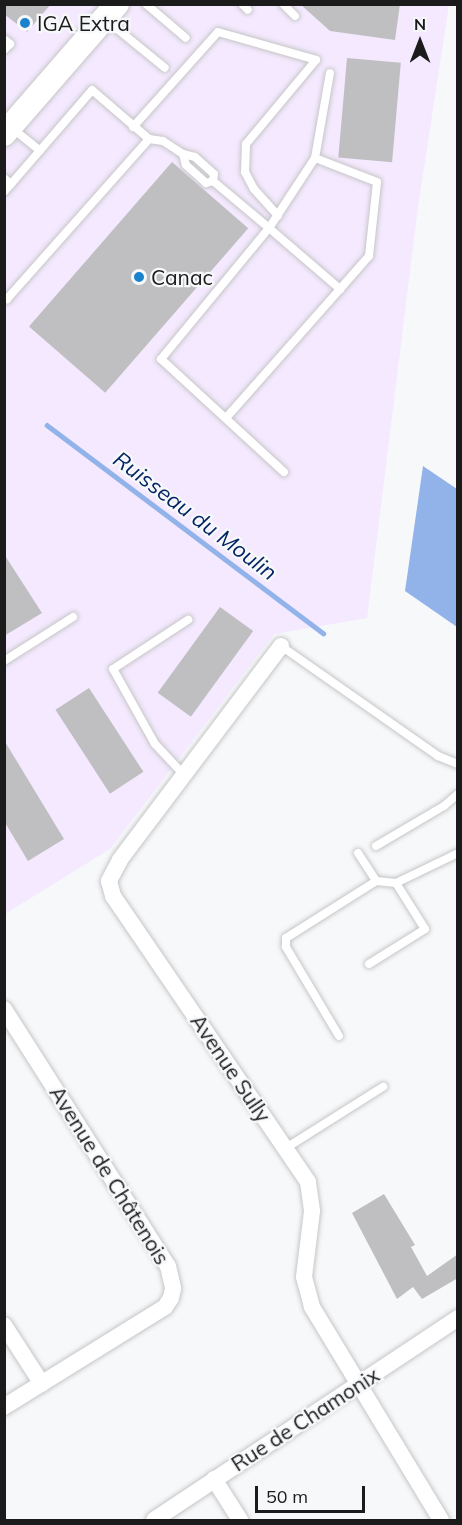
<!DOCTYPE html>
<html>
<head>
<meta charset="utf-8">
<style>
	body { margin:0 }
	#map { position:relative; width:462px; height:1525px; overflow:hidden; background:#f7f8fa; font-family:Mulish,sans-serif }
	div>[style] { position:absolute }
	.commercial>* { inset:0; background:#f4e9fe }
	.water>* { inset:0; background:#92b3ea }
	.stream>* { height:4.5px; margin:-2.25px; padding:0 2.25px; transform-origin:2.25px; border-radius:2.25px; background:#92b3ea }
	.building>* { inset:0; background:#bfbfc1; transform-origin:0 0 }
	.roads { filter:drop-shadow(0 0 2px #c6c6c8) drop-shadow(0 0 2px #c6c6c8) }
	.lane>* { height:8px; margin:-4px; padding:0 4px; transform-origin:4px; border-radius:4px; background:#fff }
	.street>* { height:16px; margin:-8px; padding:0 8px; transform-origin:8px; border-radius:8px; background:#fff }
	.secondary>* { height:24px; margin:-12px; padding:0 12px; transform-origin:12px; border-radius:12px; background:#fff }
	.dots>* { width:16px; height:16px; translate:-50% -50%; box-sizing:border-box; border:3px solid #f7f8fa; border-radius:50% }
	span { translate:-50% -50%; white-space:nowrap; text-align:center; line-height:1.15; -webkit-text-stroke:4.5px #f7f8fa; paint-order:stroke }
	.poi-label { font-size:21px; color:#1b1b1c }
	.left { translate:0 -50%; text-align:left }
	.street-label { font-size:21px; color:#1b1b1c }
	.water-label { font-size:22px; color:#022463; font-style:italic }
	.frame { position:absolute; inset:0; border:6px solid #1b1b1c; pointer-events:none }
	.north { position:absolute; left:390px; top:12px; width:60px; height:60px; -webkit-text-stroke:4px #f7f8fa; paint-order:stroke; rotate:0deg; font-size:16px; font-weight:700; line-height:24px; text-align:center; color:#1b1b1c }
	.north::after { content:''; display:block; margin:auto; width:21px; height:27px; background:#1b1b1c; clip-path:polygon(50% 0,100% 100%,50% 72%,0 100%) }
	.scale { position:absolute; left:255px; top:1486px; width:110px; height:27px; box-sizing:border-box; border:3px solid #1b1b1c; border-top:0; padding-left:8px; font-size:18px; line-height:21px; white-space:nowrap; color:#1b1b1c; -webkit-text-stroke:4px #f7f8fa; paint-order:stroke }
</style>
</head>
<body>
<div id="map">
	<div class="commercial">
		<div style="clip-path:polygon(5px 5px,449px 5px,418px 207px,367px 618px,274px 634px,110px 849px,5px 914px)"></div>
	</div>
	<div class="water">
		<div style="clip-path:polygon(423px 466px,457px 489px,457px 627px,405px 591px)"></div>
	</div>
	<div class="stream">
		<div style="left:47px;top:425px;width:346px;rotate:37deg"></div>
	</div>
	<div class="building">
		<div style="clip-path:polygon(4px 4px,51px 4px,27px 32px,4px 14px)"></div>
		<div style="clip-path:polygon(300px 4px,400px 4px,395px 40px,330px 31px)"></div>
		<div style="left:347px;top:58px;width:54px;height:100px;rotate:5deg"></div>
		<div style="left:172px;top:162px;width:101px;height:218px;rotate:41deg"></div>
		<div style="clip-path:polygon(4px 554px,42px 613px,4px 636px)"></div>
		<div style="left:220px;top:607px;width:41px;height:106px;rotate:36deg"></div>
		<div style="left:89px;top:688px;width:100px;height:40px;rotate:57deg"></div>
		<div style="clip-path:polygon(4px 740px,64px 839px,28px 861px,4px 821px)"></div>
		<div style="clip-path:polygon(384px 1194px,415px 1245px,411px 1247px,427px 1276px,458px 1254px,458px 1278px,422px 1299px,413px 1287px,397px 1299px,352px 1213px)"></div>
	</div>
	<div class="roads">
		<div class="lane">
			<div style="left:146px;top:4px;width:52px;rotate:40.4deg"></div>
			<div style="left:242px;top:4px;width:8px;rotate:45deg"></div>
			<div style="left:283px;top:4px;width:17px;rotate:45deg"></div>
			<div style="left:105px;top:19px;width:77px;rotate:39.2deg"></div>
			<div style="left:4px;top:39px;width:8px;rotate:40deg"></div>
			<div style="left:10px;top:44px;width:8px;rotate:135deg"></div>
			<div style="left:133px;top:127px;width:127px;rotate:-48.2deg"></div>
			<div style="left:218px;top:32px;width:102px;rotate:15.9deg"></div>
			<div style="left:316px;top:60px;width:109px;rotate:129.8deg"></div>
			<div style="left:246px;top:144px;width:28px;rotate:92deg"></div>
			<div style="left:245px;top:172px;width:19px;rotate:62deg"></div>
			<div style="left:254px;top:189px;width:36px;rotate:48deg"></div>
			<div style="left:12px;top:128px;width:36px;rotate:39deg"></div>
			<div style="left:183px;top:154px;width:11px;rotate:75deg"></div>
			<div style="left:186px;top:165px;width:27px;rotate:42deg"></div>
			<div style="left:206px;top:183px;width:7px;rotate:-16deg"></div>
			<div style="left:213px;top:181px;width:73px;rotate:40deg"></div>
			<div style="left:269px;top:228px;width:170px;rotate:129.5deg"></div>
			<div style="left:161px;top:359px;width:167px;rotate:42.6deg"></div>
			<div style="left:315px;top:158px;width:86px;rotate:-80deg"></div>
			<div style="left:4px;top:178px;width:9px;rotate:41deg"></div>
			<div style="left:11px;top:184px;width:124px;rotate:-49.2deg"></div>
			<div style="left:92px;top:90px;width:75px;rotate:40.7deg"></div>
			<div style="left:149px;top:139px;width:14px;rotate:8deg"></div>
			<div style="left:163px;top:141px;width:24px;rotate:33deg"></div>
			<div style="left:183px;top:154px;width:12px;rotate:14deg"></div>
			<div style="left:195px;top:157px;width:25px;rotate:42deg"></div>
			<div style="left:214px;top:174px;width:7px;rotate:98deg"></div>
			<div style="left:4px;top:192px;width:11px;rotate:-49deg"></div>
			<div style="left:4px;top:297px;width:4px;rotate:34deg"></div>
			<div style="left:7px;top:299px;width:214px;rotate:-48.4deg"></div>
			<div style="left:226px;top:418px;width:172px;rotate:-48.5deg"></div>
			<div style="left:340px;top:289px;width:44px;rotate:-48.7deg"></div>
			<div style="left:369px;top:256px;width:74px;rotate:-83.8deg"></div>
			<div style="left:377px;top:182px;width:66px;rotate:-158.8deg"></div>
			<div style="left:315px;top:158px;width:84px;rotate:123.3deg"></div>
			<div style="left:269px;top:228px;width:94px;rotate:40.7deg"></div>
			<div style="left:281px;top:646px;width:192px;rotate:35deg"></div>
			<div style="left:438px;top:756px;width:22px;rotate:22deg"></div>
			<div style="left:4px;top:661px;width:82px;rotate:-32.5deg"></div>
			<div style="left:184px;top:775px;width:42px;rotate:-133.1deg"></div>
			<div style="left:155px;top:744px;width:86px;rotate:-119.2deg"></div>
			<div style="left:113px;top:669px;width:90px;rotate:-33.2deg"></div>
			<div style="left:376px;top:846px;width:79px;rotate:-30.5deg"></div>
			<div style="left:444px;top:806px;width:18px;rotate:-41deg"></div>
			<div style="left:358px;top:853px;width:33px;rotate:57deg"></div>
			<div style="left:369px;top:964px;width:66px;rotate:-32deg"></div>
			<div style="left:425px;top:929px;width:54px;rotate:-122.2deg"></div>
			<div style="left:339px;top:1036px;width:104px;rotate:-120.8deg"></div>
			<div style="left:286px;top:947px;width:9px;rotate:-90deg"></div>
			<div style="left:286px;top:938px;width:107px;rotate:-32.3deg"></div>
			<div style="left:376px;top:881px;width:20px;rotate:6deg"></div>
			<div style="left:396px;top:883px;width:69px;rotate:-25.8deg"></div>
			<div style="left:286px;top:1148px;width:115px;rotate:-32.2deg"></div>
		</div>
		<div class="street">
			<div style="left:281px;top:646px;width:268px;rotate:127deg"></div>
			<div style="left:120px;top:860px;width:24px;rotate:118deg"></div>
			<div style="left:109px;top:881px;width:16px;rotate:75deg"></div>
			<div style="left:113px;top:896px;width:346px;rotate:55.7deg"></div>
			<div style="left:308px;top:1182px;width:29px;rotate:82deg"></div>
			<div style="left:312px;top:1211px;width:66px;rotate:96.9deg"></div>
			<div style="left:304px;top:1277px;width:31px;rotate:75deg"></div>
			<div style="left:312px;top:1307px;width:249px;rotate:58.8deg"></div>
			<div style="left:4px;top:1009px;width:305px;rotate:57.5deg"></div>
			<div style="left:168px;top:1266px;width:23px;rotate:77deg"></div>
			<div style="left:173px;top:1288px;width:10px;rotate:101deg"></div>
			<div style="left:171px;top:1298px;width:11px;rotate:124deg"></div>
			<div style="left:165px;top:1307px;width:190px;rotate:148.2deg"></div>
			<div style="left:4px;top:1325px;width:70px;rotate:57.2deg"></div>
			<div style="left:214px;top:1479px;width:49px;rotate:57.6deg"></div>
			<div style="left:154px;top:1520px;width:365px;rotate:-33.6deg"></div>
		</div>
		<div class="secondary">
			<div style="left:4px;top:134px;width:172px;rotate:-49deg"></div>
		</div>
	</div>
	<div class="dots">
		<div style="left:25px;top:23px;background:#1b83ce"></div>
		<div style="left:139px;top:277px;background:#1b83ce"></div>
	</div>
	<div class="poi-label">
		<span class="left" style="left:37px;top:23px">IGA Extra</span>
		<span class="left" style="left:151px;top:277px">Canac</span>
	</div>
	<div class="street-label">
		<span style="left:231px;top:1068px;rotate:56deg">Avenue Sully</span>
		<span style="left:110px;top:1175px;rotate:58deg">Avenue de Châtenois</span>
		<span style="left:305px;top:1419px;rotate:-33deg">Rue de Chamonix</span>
	</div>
	<div class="water-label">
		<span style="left:195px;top:516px;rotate:37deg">Ruisseau du Moulin</span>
	</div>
	<div class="frame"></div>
	<div class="north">N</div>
	<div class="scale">50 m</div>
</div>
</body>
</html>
